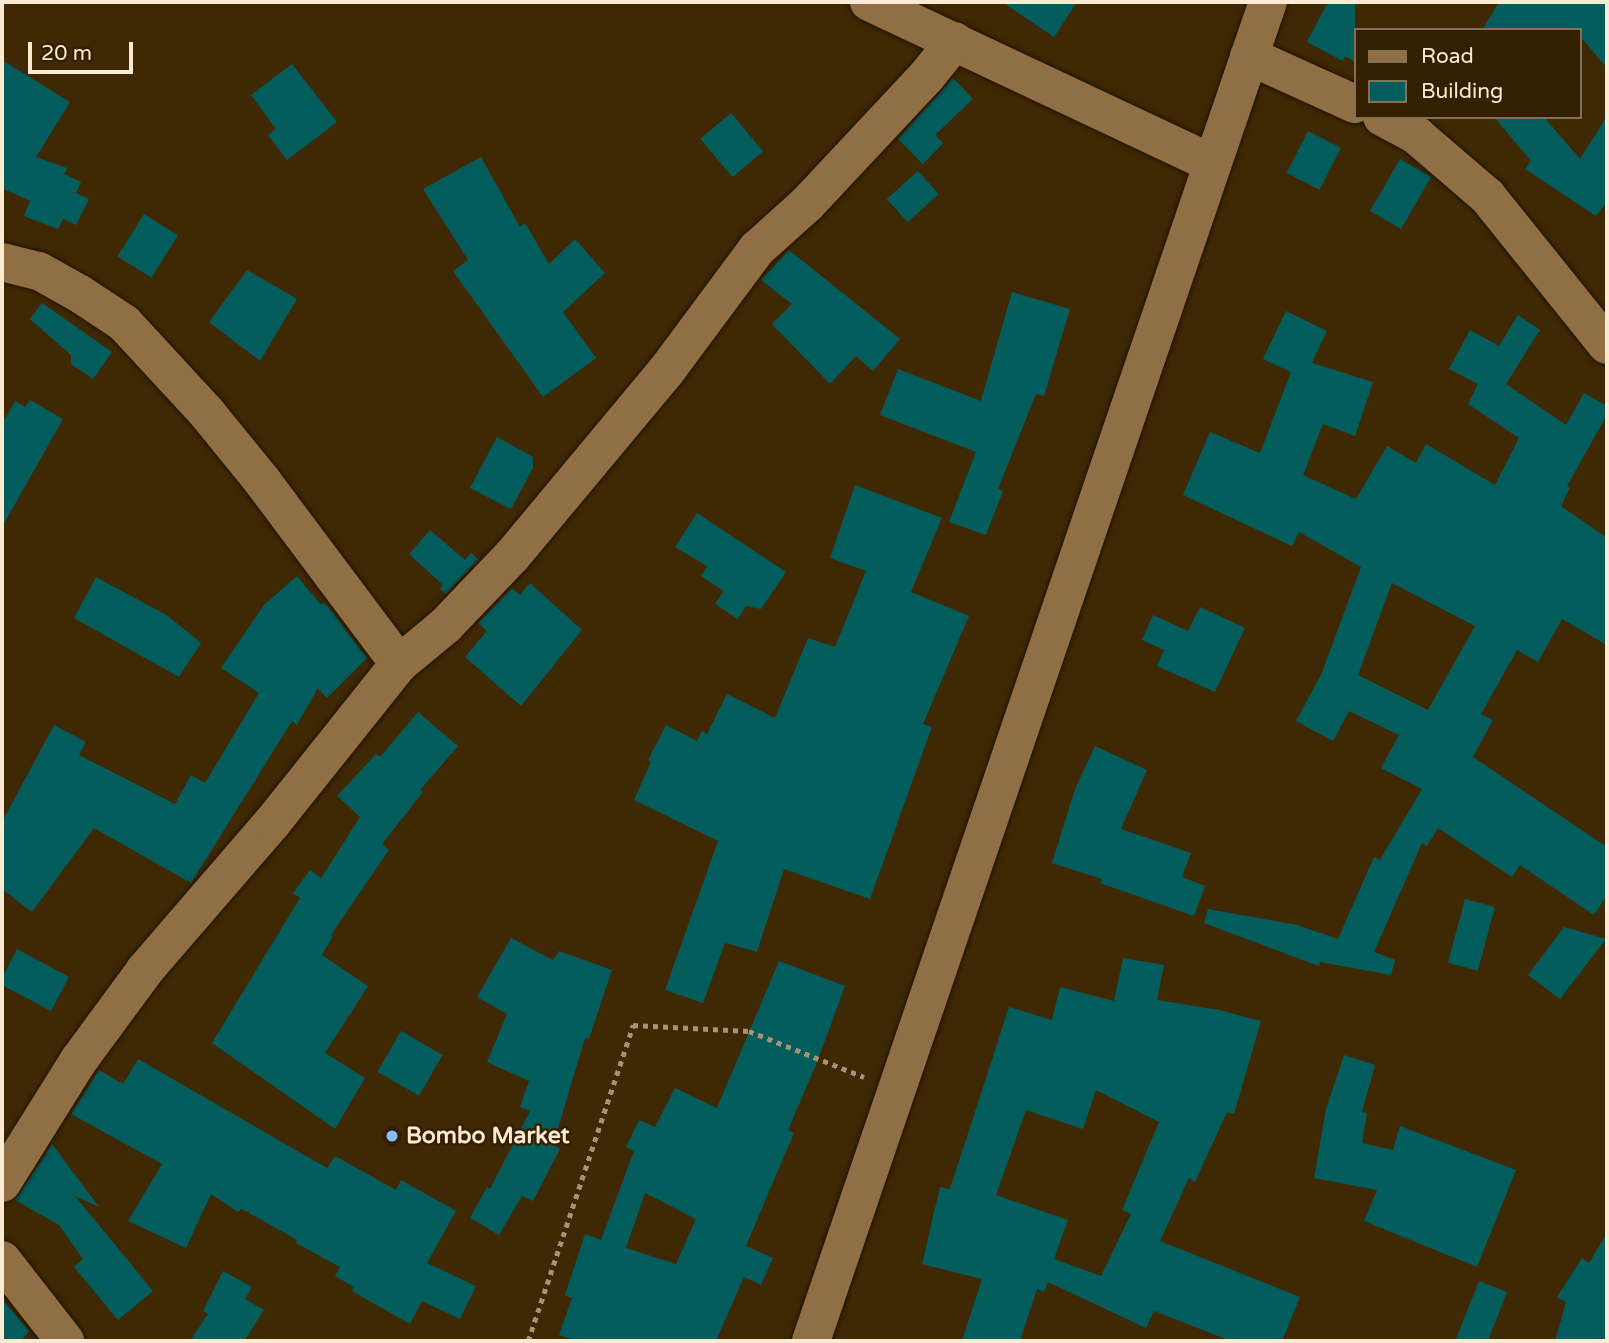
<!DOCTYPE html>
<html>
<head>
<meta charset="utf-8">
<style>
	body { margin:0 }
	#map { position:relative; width:1609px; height:1343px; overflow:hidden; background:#3f2905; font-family:"Varela Round",sans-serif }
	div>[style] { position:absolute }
	.building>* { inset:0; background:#045d5d; transform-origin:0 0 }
	.path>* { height:4.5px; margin-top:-2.25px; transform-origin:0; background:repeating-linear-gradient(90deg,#a69275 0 5px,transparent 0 10px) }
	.roads { filter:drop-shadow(0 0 2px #211300) drop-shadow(0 0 2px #211300) }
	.minor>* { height:38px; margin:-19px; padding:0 19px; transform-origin:19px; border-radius:19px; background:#8f6f43 }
	.dots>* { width:19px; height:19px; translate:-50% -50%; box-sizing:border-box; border:4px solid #341f00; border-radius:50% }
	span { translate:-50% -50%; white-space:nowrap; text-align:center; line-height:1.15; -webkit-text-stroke:5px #341f00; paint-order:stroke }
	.poi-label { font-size:23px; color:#fcead3; font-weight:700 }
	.left { translate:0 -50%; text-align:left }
	.frame { position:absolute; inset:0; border:4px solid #fcead3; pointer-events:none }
	.legend { position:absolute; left:1354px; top:28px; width:228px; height:91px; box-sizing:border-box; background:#341f00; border:2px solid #847054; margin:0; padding:9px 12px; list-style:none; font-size:21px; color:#fcead3 }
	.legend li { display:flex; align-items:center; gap:14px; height:35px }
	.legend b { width:35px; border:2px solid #847054 }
	.scale { position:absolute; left:28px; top:42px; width:105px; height:32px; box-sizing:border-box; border:4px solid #fcead3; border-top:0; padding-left:9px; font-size:21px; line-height:24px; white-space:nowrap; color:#fcead3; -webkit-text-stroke:5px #341f00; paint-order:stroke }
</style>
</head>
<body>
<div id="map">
	<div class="building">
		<div style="clip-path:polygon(1002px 2px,1077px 2px,1054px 37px)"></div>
		<div style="clip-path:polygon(1328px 2px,1355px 2px,1355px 62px,1345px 56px,1343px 61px,1307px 42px)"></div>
		<div style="clip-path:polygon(1499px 2px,1607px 2px,1607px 68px,1579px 35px,1579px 30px,1482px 30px)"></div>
		<div style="clip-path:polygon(2px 60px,70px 102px,36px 157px,67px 168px,64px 174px,81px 182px,76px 193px,89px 199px,76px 225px,63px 219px,58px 229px,24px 216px,30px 201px,2px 188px)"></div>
		<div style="clip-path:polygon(292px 64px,337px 122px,287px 160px,268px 135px,276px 129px,251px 95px)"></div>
		<div style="clip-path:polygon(953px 78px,973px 99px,935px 135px,943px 143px,923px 164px,898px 139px)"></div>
		<div style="left:731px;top:113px;width:50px;height:40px;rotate:50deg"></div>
		<div style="clip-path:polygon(1607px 116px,1607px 202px,1596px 216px,1525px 169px,1531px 161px,1494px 117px,1544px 117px,1580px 159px)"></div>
		<div style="left:1308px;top:131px;width:37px;height:47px;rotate:27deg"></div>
		<div style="clip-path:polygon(481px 157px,520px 227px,525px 223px,549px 264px,575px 239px,605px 273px,563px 312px,596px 358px,543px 397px,453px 271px,468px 260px,423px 189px)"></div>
		<div style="left:1400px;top:159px;width:36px;height:60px;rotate:30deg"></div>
		<div style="left:918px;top:171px;width:31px;height:42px;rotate:48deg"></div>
		<div style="left:144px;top:214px;width:40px;height:50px;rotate:32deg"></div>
		<div style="clip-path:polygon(789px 250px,900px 339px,873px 371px,856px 356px,830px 384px,772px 324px,792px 304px,761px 280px)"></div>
		<div style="clip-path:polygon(247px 270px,297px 299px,260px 361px,209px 322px)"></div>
		<div style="clip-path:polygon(1012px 292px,1070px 309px,1044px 396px,1036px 394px,998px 489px,1003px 491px,986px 535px,949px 522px,976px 452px,880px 415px,898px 369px,981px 401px)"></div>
		<div style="clip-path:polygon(42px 303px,112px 352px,93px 379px,71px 364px,71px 355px,30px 319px)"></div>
		<div style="clip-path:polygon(evenodd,1286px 311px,1327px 331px,1312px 363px,1373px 382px,1355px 436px,1323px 424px,1303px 475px,1356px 499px,1387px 446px,1416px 463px,1426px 444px,1495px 485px,1519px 438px,1468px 404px,1478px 384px,1449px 369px,1470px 330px,1499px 346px,1518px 315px,1540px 330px,1506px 384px,1566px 425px,1584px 393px,1607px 406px,1607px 415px,1567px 486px,1570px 487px,1561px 506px,1607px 538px,1607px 645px,1562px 619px,1538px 662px,1517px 650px,1481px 714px,1493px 720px,1473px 757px,1607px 847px,1607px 895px,1594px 915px,1520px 865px,1512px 877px,1438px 828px,1427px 846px,1422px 843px,1374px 952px,1395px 960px,1391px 975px,1320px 962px,1319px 966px,1204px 923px,1208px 909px,1297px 925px,1338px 939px,1374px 857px,1380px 860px,1422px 789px,1381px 768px,1399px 735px,1349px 711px,1333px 741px,1296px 721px,1321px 675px,1361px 567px,1299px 532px,1292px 546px,1183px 495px,1210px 432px,1260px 453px,1291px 372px,1263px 359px,1286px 311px,1392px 583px,1475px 626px,1428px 710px,1358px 675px,1392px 583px)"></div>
		<div style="clip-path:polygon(30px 400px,63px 419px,2px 527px,2px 424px,15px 401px,25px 407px)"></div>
		<div style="clip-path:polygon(497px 437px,533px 457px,533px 468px,511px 509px,470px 488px)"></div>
		<div style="clip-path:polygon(855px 485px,942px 518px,911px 592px,969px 616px,923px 724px,932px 727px,870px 899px,784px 869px,757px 952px,725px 943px,703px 1003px,665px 990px,718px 841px,634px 800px,651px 762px,648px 760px,666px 725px,697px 741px,702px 731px,707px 734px,727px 694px,775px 718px,808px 638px,835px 647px,866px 571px,830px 558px)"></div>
		<div style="clip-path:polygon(697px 513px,786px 572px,761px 609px,746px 606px,738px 619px,715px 604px,724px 591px,701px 576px,707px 566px,675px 547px)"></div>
		<div style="clip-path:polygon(430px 530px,465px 560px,471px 553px,478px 559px,446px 594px,440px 589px,443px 585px,409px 554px)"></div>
		<div style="clip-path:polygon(297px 576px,321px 605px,324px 602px,330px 609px,367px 658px,327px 698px,318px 688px,297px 725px,292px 721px,191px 883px,94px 828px,32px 912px,2px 889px,2px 822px,54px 725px,86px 742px,79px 755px,175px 804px,191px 775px,205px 783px,259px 693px,221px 668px,264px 605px)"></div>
		<div style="clip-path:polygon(96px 577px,168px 616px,201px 643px,179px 677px,74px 618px)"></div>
		<div style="clip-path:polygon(530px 583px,582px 630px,521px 706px,465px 657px,487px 631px,478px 623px,512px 588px,520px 595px)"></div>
		<div style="clip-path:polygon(1200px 607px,1245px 628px,1215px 692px,1157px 666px,1164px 650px,1142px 640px,1153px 615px,1188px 631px)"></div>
		<div style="clip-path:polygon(418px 712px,458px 746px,420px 790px,423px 792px,382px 844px,389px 850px,331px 935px,333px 936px,322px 955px,368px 986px,325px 1053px,365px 1078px,335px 1129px,212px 1043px,300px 898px,293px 893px,310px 870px,321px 878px,360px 817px,337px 796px,376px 754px,380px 757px)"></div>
		<div style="clip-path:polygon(1095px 746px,1147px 770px,1121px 829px,1191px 853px,1182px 877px,1205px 886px,1194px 916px,1100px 883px,1102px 879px,1052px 863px,1075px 789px)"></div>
		<div style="left:1465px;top:899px;width:31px;height:66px;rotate:15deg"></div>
		<div style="clip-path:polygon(1564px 927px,1606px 939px,1560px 999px,1528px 975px)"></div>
		<div style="clip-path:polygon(511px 938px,553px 960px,559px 951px,612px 970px,589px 1039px,585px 1038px,553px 1145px,560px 1149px,533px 1201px,522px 1196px,499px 1235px,470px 1218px,487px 1187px,490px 1189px,530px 1111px,520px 1107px,529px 1081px,487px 1062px,507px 1014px,477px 997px)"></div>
		<div style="clip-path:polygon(17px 949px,69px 977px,51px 1011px,2px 985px,2px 978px)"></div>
		<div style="clip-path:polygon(evenodd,1123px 958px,1164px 965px,1157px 1000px,1219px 1010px,1261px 1021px,1234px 1114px,1227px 1112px,1195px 1182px,1189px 1178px,1160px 1241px,1300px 1297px,1282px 1341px,1231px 1341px,1154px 1311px,1146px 1328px,1048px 1282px,1044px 1292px,1037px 1289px,1020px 1341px,962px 1341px,982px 1279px,922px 1264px,940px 1187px,950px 1189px,1009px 1007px,1052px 1020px,1060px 987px,1114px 1001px,1123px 958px,1096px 1090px,1159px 1122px,1122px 1210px,1131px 1214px,1101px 1276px,1054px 1259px,1068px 1220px,996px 1195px,1026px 1110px,1083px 1129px,1096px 1090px)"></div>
		<div style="clip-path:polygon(evenodd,779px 961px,845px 986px,816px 1065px,788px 1130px,794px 1133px,746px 1246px,773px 1258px,761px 1285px,744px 1277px,716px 1341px,577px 1341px,559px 1335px,572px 1298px,565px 1295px,585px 1234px,601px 1240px,634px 1151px,626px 1147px,639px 1120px,655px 1127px,675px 1088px,717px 1108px,779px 961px,645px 1193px,696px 1219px,676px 1264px,626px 1248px,645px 1193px)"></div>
		<div style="left:401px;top:1031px;width:48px;height:47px;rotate:30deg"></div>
		<div style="clip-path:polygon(1344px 1055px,1375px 1065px,1362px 1112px,1367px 1113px,1362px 1143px,1393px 1150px,1400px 1126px,1516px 1170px,1477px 1267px,1364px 1221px,1377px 1190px,1314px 1178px,1326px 1109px)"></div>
		<div style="clip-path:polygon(138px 1059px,327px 1168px,335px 1156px,396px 1190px,401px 1180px,456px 1211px,427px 1263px,476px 1286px,460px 1319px,422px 1301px,410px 1324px,352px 1291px,354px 1287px,335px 1276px,340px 1267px,296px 1243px,297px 1240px,249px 1213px,250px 1210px,247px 1212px,241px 1209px,238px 1212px,211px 1194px,186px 1248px,128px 1221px,162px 1164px,71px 1114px,99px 1070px,123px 1084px)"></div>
		<div style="clip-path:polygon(52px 1144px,99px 1207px,75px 1196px,153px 1291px,118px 1320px,74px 1267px,83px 1259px,59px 1225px,15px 1200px)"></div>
		<div style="clip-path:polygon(1607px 1233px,1607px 1341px,1555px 1341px,1566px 1302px,1557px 1297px,1582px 1258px,1589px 1263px)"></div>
		<div style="clip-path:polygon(223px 1271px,252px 1287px,245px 1299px,264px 1310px,244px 1341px,190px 1341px,208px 1314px,203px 1311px)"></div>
		<div style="clip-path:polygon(1479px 1281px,1507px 1292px,1488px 1341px,1455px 1341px)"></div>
		<div style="clip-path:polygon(2px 1299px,29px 1331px,21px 1341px,2px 1341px)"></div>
	</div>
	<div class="path">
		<div style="left:528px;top:1341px;width:333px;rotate:-71.6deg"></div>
		<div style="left:633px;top:1025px;width:116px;rotate:3deg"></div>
		<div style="left:749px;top:1031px;width:124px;rotate:21.8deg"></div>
	</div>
	<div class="roads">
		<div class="minor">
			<div style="left:869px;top:2px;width:378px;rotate:25.2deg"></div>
			<div style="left:1249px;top:56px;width:116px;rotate:24.4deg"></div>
			<div style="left:1382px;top:117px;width:40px;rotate:28deg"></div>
			<div style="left:1417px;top:136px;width:92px;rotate:40.6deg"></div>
			<div style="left:1487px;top:196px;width:191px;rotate:51.2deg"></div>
			<div style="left:2px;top:262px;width:38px;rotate:14deg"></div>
			<div style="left:39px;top:271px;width:47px;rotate:29.3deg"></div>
			<div style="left:80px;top:294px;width:53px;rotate:33.4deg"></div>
			<div style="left:124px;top:323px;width:122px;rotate:47.3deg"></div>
			<div style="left:207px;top:413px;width:89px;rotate:50.9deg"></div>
			<div style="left:263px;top:482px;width:227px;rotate:53.2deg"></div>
			<div style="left:2px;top:1183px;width:145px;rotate:-58deg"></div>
			<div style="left:79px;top:1060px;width:112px;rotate:-53.7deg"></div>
			<div style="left:145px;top:970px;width:194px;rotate:-49.2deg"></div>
			<div style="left:272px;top:823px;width:203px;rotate:-51.4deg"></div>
			<div style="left:399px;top:664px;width:61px;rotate:-39.7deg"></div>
			<div style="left:446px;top:625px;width:95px;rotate:-46.3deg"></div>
			<div style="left:512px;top:556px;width:242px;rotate:-50.2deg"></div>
			<div style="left:667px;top:370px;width:151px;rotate:-53.4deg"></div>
			<div style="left:757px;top:249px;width:67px;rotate:-42deg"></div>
			<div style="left:807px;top:204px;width:174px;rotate:-46.9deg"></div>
			<div style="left:926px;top:77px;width:46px;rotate:-51.1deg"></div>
			<div style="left:2px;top:1260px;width:103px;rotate:52.1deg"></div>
			<div style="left:811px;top:1341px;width:1415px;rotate:-71.16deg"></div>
		</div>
	</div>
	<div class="dots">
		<div style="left:392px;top:1136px;background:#87bbfc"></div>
	</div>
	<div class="poi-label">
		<span class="left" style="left:406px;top:1136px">Bombo Market</span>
	</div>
	<div class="frame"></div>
	<ul class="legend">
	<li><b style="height:9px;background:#8f6f43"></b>Road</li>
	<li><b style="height:19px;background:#045d5d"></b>Building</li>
	</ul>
	<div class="scale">20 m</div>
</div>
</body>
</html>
